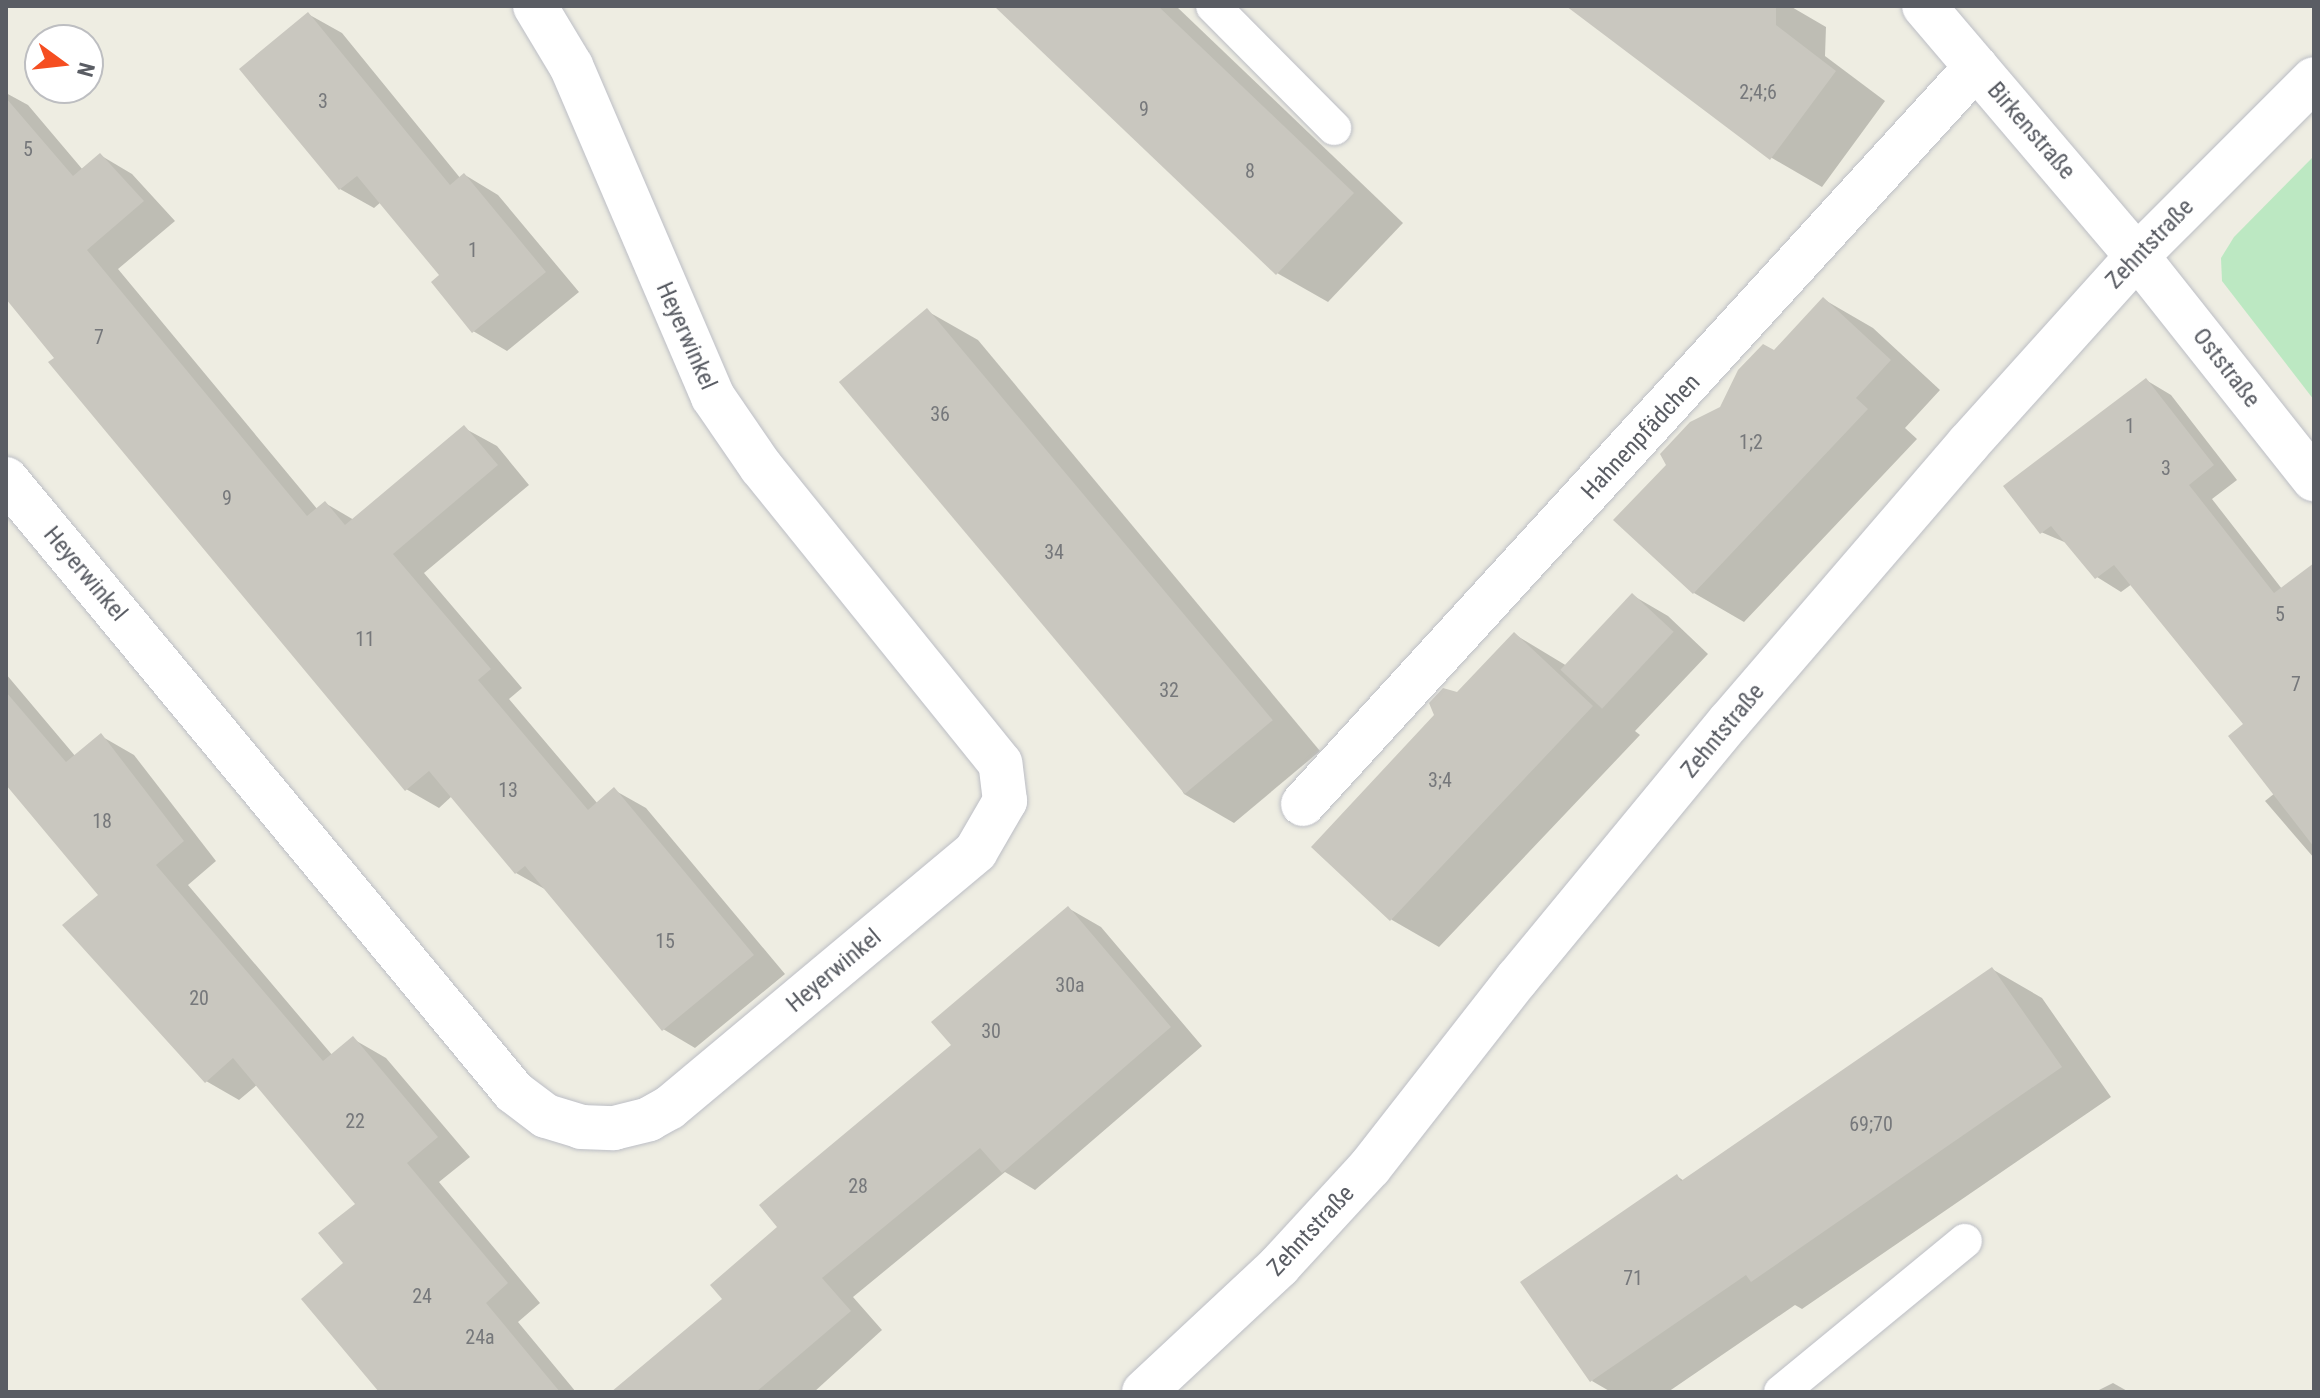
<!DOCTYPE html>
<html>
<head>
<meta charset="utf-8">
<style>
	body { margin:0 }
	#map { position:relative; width:2320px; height:1398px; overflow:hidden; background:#eeede2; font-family:"Roboto Condensed",sans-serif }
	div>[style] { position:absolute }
	.green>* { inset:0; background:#bce8c2 }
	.shadow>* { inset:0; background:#0003 }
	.building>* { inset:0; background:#c9c7bf; transform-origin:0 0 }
	.roads { filter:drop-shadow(0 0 2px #bcbec5) drop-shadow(0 0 2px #bcbec5) }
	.service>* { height:34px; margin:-17px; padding:0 17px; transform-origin:17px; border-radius:17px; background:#fff }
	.minor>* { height:44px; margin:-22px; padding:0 22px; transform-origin:22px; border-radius:22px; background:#fff }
	.secondary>* { height:44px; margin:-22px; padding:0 22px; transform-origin:22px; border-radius:22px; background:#fff }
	span { translate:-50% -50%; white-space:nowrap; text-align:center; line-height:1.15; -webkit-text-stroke:6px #fff; paint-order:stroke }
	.number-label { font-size:20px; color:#76787b }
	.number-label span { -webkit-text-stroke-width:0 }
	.street-label { font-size:24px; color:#5a5d64 }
	.frame { position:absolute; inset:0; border:8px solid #5a5d64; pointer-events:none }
	.north { position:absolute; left:24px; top:24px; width:80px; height:80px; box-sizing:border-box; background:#fff; border:2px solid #bdbec1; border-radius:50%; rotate:105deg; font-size:22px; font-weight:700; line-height:32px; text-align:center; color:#5a5d64 }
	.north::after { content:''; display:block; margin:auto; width:28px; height:36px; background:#f54e21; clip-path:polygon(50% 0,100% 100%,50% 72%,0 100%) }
</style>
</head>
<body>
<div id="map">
	<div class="green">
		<div style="clip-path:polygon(2314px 156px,2314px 400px,2222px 281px,2221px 258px,2234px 237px)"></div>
	</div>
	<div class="shadow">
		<div style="clip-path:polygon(997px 6px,1176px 6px,1403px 223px,1328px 302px,1277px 273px)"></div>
		<div style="clip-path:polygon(1570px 6px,1790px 6px,1826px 27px,1825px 56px,1885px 101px,1822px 187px,1772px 158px)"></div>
		<div style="clip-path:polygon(308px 14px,342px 33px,461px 179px,465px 175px,498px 195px,579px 292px,507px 351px,473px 331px,442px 276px,381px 202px,374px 208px,340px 189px)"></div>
		<div style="clip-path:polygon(6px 93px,28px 105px,83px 170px,100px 155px,132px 174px,175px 221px,118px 269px,318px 510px,325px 503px,354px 520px,464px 428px,497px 446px,529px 485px,424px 573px,522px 688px,509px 699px,598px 804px,614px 790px,646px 808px,785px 974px,695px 1048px,663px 1029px,550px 892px,516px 873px,452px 796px,439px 808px,406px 789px,57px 358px,6px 254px)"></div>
		<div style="clip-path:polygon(1823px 299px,1873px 328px,1940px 390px,1905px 428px,1917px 439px,1744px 622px,1694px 593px,1721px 409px)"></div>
		<div style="clip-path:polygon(927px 311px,978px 340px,1320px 751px,1234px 823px,1184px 794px)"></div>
		<div style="clip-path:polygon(2146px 380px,2171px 395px,2237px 480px,2212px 499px,2282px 589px,2314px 586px,2314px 858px,2265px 801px,2275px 793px,2246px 725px,2132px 584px,2121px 592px,2097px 577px,2069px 544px,2041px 532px)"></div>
		<div style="clip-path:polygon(1632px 595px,1668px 616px,1708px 654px,1635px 731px,1640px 735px,1439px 947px,1392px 920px,1314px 847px,1514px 634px,1567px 666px)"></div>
		<div style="clip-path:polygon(6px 674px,76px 757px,101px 736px,134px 755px,216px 861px,188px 885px,333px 1056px,353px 1039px,386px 1058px,470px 1157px,439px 1182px,540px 1303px,518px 1322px,576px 1392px,381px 1392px,346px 1263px,358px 1204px,258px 1084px,239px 1100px,206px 1081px,101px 895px,6px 782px)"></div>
		<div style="clip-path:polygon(1068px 908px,1101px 927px,1202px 1046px,1035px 1190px,1005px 1172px,853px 1297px,882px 1330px,814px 1392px,614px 1392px,724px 1299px,779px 1228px,954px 1046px)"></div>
		<div style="clip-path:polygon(1992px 969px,2042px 998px,2111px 1097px,1802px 1309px,1795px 1305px,1668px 1392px,1611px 1392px,1592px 1381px,1677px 1176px,1684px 1181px)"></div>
		<div style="clip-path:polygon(2113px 1383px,2129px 1392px,2095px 1392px)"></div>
	</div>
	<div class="building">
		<div style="clip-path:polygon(994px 6px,1158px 6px,1354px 193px,1276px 275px)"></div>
		<div style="clip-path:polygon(1566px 6px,1776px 6px,1776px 25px,1836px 71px,1770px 160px)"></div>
		<div style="clip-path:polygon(308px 12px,450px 185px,464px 173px,546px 272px,472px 333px,431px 282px,439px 275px,357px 176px,339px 190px,239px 69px)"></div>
		<div style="clip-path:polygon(6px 98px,73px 176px,100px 153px,144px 201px,87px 250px,307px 516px,325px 501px,345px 525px,464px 425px,498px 465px,393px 554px,491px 669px,478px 680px,588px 810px,614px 787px,754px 955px,662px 1031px,525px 866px,515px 874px,429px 771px,405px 791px,48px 362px,54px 358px,6px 299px)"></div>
		<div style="clip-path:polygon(1823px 297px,1891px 360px,1856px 398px,1868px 409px,1693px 594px,1613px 520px,1666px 465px,1660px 454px,1690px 422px,1720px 407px,1738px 370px,1763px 344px,1774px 350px)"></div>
		<div style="left:927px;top:308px;width:538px;height:115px;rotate:50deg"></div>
		<div style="clip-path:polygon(2146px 378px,2214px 465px,2189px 485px,2274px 593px,2314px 563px,2314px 847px,2228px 736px,2243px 724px,2114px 565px,2095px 579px,2051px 526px,2040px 534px,2003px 486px)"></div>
		<div style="left:1632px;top:593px;width:57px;height:105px;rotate:43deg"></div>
		<div style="clip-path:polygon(1514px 632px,1593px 706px,1390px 921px,1311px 847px,1434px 715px,1429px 703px,1443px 688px,1457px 692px)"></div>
		<div style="clip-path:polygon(6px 692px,66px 762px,101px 733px,184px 841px,156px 865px,323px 1061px,353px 1036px,438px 1137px,407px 1163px,508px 1283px,486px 1303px,560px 1392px,379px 1392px,301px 1299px,343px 1263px,318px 1233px,355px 1204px,233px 1058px,205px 1083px,62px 925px,98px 895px,6px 785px)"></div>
		<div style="clip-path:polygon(1068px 906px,1171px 1027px,1002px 1173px,980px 1148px,822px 1278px,851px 1311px,756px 1392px,611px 1392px,722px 1299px,710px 1285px,777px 1227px,759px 1205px,951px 1045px,931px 1022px)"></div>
		<div style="clip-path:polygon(1992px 967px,2062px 1067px,1751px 1282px,1746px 1275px,1590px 1382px,1520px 1282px,1677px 1174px,1681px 1181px)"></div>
	</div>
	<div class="roads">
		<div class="service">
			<div style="left:1213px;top:6px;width:172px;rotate:45.2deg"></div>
			<div style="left:1781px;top:1392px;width:238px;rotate:-39.4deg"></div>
		</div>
		<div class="minor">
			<div style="left:1924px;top:6px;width:328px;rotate:49.6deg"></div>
			<div style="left:2137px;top:256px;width:285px;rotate:51.6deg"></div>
			<div style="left:6px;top:479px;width:796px;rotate:50.35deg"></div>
			<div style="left:514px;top:1092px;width:40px;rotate:37deg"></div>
			<div style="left:546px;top:1116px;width:37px;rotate:17deg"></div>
			<div style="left:581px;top:1127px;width:33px;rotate:2deg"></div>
			<div style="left:614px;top:1128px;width:36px;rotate:-14deg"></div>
			<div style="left:649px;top:1119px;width:23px;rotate:-29deg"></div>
			<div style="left:669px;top:1108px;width:400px;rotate:-39.9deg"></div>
			<div style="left:976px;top:851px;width:58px;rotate:-59.9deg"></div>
			<div style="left:1005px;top:801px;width:38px;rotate:-97deg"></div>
			<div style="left:1000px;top:763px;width:380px;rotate:-128.9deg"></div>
			<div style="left:761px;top:467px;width:85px;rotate:-124.4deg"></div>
			<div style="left:713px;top:397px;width:360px;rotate:-113.2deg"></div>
			<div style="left:571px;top:66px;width:70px;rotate:-121deg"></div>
			<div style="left:1303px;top:804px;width:998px;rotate:-47.6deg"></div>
		</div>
		<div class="secondary">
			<div style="left:1144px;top:1392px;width:185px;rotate:-43deg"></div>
			<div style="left:1279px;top:1266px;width:134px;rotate:-47.4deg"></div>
			<div style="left:1370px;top:1167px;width:239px;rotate:-52deg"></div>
			<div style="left:1517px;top:979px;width:333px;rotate:-50.5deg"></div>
			<div style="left:1729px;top:722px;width:367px;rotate:-49.3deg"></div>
			<div style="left:1968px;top:444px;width:253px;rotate:-48deg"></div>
			<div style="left:2137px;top:256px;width:250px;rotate:-45deg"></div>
		</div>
	</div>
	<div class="number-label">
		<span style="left:1758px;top:92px">2;4;6</span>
		<span style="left:323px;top:101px">3</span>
		<span style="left:1144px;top:109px">9</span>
		<span style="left:28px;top:149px">5</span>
		<span style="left:1250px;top:171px">8</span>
		<span style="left:473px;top:250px">1</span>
		<span style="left:99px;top:337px">7</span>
		<span style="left:940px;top:414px">36</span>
		<span style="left:2130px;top:426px">1</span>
		<span style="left:1751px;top:442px">1;2</span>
		<span style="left:2166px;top:468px">3</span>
		<span style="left:227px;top:498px">9</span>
		<span style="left:1054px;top:552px">34</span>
		<span style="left:2280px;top:614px">5</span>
		<span style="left:365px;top:639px">11</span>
		<span style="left:2296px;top:684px">7</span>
		<span style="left:1169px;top:690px">32</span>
		<span style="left:1440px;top:780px">3;4</span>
		<span style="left:508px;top:790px">13</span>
		<span style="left:102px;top:821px">18</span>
		<span style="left:665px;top:941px">15</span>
		<span style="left:1070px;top:985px">30a</span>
		<span style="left:199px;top:998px">20</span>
		<span style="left:991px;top:1031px">30</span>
		<span style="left:355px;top:1121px">22</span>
		<span style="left:1871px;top:1124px">69;70</span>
		<span style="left:858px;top:1186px">28</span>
		<span style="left:1633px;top:1278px">71</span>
		<span style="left:422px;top:1296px">24</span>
		<span style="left:480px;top:1337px">24a</span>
	</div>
	<div class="street-label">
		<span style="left:2031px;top:131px;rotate:49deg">Birkenstraße</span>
		<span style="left:2150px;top:244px;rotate:-46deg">Zehntstraße</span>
		<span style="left:686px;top:336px;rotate:66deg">Heyerwinkel</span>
		<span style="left:2226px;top:368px;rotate:52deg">Oststraße</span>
		<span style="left:1641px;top:437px;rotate:-47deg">Hahnenpfädchen</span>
		<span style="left:85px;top:574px;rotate:50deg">Heyerwinkel</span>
		<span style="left:1723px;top:731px;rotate:-50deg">Zehntstraße</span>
		<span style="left:834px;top:971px;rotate:-40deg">Heyerwinkel</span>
		<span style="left:1311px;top:1231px;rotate:-47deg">Zehntstraße</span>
	</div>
	<div class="frame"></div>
	<div class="north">N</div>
</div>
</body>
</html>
